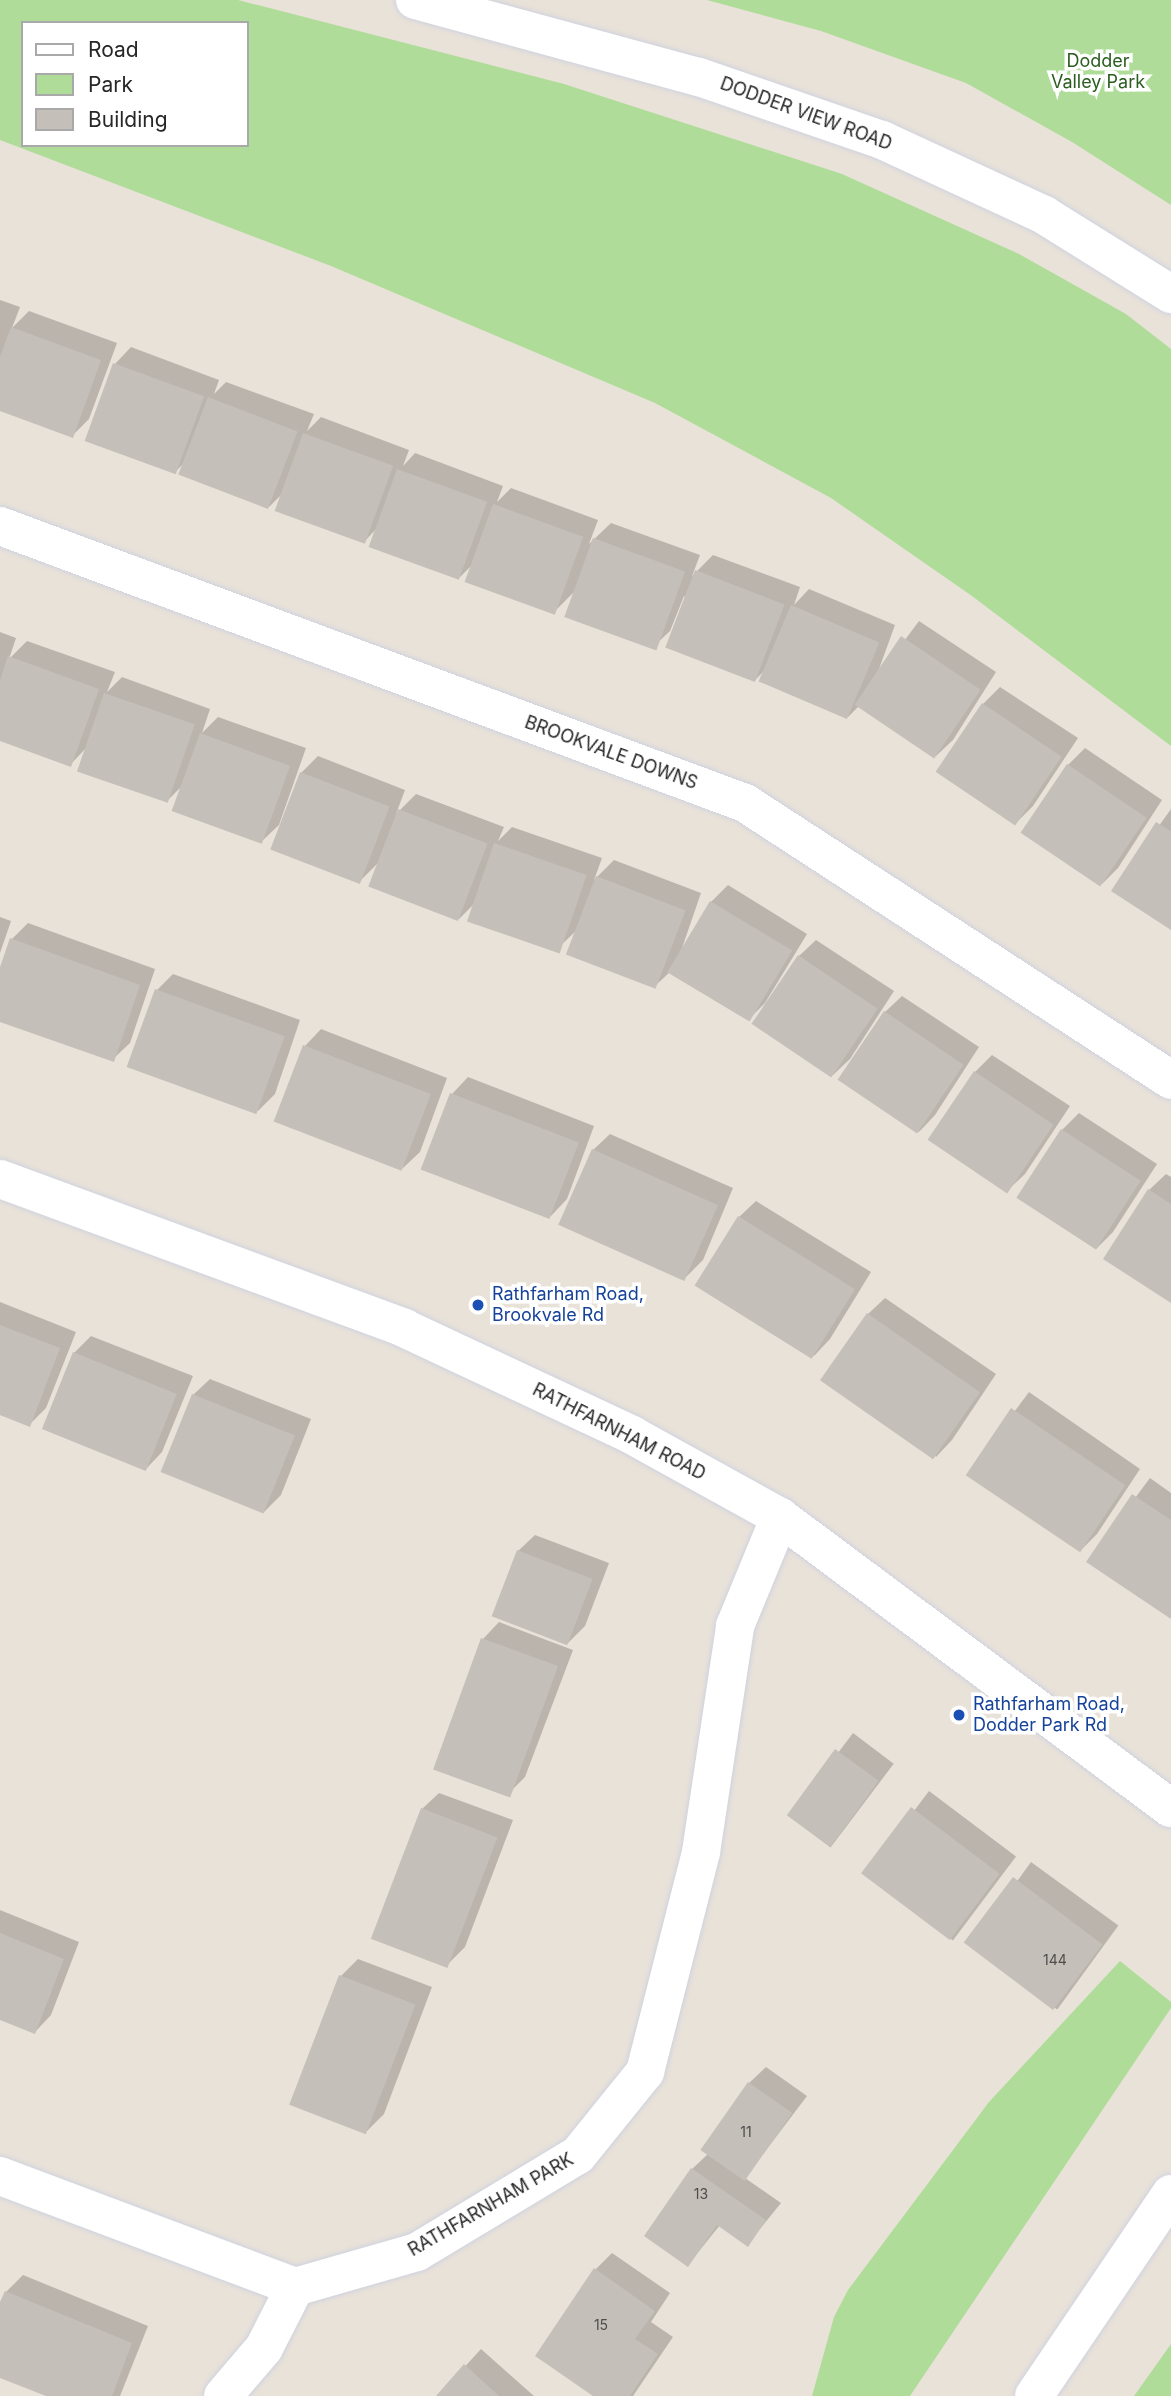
<!DOCTYPE html>
<html>
<head>
<meta charset="utf-8">
<style>
	body { margin:0 }
	#map { position:relative; width:1171px; height:2396px; overflow:hidden; background:#e9e2d9; font-family:Inter,sans-serif }
	div>[style] { position:absolute }
	.green>* { inset:0; background:#afdc99 }
	.shadow>* { inset:0; background:#0003; transform-origin:0 0 }
	.building>* { inset:0; background:#c4bfb9; transform-origin:0 0 }
	.roads { filter:drop-shadow(0 0 2px #cfd2df) drop-shadow(0 0 2px #cfd2df) }
	.street>* { height:38px; margin:-19px; padding:0 19px; transform-origin:19px; border-radius:19px; background:#fff }
	.secondary>* { height:38px; margin:-19px; padding:0 19px; transform-origin:19px; border-radius:19px; background:#fff }
	.dots>* { width:19px; height:19px; translate:-50% -50%; box-sizing:border-box; border:4px solid #fff; border-radius:50% }
	span { translate:-50% -50%; white-space:nowrap; text-align:center; line-height:1.15; -webkit-text-stroke:7px #fff; paint-order:stroke }
	.number-label { font-size:14px; color:#4e4d4c }
	.number-label span { -webkit-text-stroke-width:0 }
	.park-label { font-size:18px; color:#2a5d1e }
	.street-label { font-size:18px; color:#272727 }
	.transit-label { font-size:18px; color:#164399 }
	.left { translate:0 -50%; text-align:left }
	.legend { position:absolute; left:21px; top:21px; width:228px; height:126px; box-sizing:border-box; background:#fff; border:2px solid #a9a9a9; margin:0; padding:9px 12px; list-style:none; font-size:21px; color:#272727 }
	.legend li { display:flex; align-items:center; gap:14px; height:35px }
	.legend b { width:35px; border:2px solid #a9a9a9 }
</style>
</head>
<body>
<div id="map">
	<div class="green">
		<div style="clip-path:polygon(evenodd,0 0,238px 0,564px 84px,842px 174px,1019px 254px,1126px 314px,1171px 349px,1171px 746px,972px 596px,831px 498px,655px 403px,331px 266px,0 140px,0 0,23px 23px,247px 23px,247px 145px,23px 145px,23px 23px)"></div>
		<div style="clip-path:polygon(707px 0,1171px 0,1171px 205px,1072px 142px,966px 83px,821px 31px)"></div>
		<div style="clip-path:polygon(1120px 1961px,1171px 2002px,1171px 2008px,910px 2396px,812px 2396px,834px 2317px,848px 2290px,989px 2102px)"></div>
		<div style="clip-path:polygon(1171px 2344px,1171px 2396px,1134px 2396px)"></div>
	</div>
	<div class="shadow">
		<div style="clip-path:polygon(0 300px,20px 307px,12px 328px,29px 311px,117px 343px,89px 419px,72px 436px,0 409px)"></div>
		<div style="clip-path:polygon(131px 347px,219px 380px,214px 394px,226px 382px,314px 414px,307px 431px,321px 417px,409px 450px,403px 466px,415px 453px,503px 486px,497px 502px,511px 488px,598px 520px,589px 544px,611px 523px,700px 555px,692px 576px,713px 555px,800px 587px,794px 605px,809px 589px,895px 625px,875px 680px,919px 621px,996px 672px,953px 740px,936px 756px,859px 706px,848px 717px,767px 668px,755px 680px,684px 596px,670px 631px,653px 647px,575px 591px,553px 613px,471px 566px,459px 578px,377px 528px,364px 542px,283px 493px,269px 507px,187px 460px,175px 472px,115px 364px)"></div>
		<div style="clip-path:polygon(0 632px,16px 638px,9px 659px,27px 641px,115px 672px,107px 692px,122px 677px,210px 709px,202px 733px,218px 717px,306px 748px,279px 825px,262px 841px,183px 785px,167px 801px,86px 748px,70px 765px,0 739px)"></div>
		<div style="clip-path:polygon(1000px 687px,1078px 738px,1033px 806px,1016px 823px,939px 772px,983px 704px)"></div>
		<div style="clip-path:polygon(1085px 748px,1162px 800px,1118px 868px,1102px 884px,1068px 765px)"></div>
		<div style="clip-path:polygon(318px 756px,405px 790px,396px 814px,416px 794px,504px 827px,498px 841px,512px 827px,602px 858px,594px 880px,614px 860px,701px 893px,681px 951px,711px 902px,728px 885px,807px 934px,765px 1003px,748px 1020px,670px 972px,656px 985px,578px 929px,557px 949px,473px 905px,459px 919px,380px 861px,360px 881px,301px 773px)"></div>
		<div style="clip-path:polygon(1171px 809px,1171px 928px,1113px 890px)"></div>
		<div style="clip-path:polygon(0 917px,11px 921px,0 953px)"></div>
		<div style="clip-path:polygon(28px 923px,155px 969px,130px 1043px,113px 1059px,0 1020px,0 972px,12px 939px)"></div>
		<div style="clip-path:polygon(816px 940px,894px 991px,850px 1059px,833px 1075px,799px 956px)"></div>
		<div style="clip-path:polygon(173px 974px,300px 1020px,275px 1094px,258px 1111px,157px 990px)"></div>
		<div style="clip-path:polygon(902px 996px,979px 1047px,935px 1115px,919px 1132px,885px 1012px)"></div>
		<div style="clip-path:polygon(321px 1029px,447px 1078px,420px 1152px,403px 1168px,305px 1046px)"></div>
		<div style="clip-path:polygon(992px 1055px,1070px 1106px,1025px 1174px,1008px 1190px,931px 1140px,975px 1072px)"></div>
		<div style="clip-path:polygon(468px 1077px,594px 1126px,567px 1199px,551px 1216px,452px 1094px)"></div>
		<div style="clip-path:polygon(1079px 1113px,1157px 1164px,1113px 1232px,1096px 1249px,1018px 1198px,1062px 1130px)"></div>
		<div style="clip-path:polygon(610px 1134px,733px 1188px,703px 1260px,686px 1277px,593px 1150px)"></div>
		<div style="clip-path:polygon(1166px 1174px,1171px 1177px,1171px 1301px,1149px 1190px)"></div>
		<div style="clip-path:polygon(756px 1201px,871px 1272px,830px 1339px,814px 1356px,739px 1217px)"></div>
		<div style="clip-path:polygon(885px 1298px,996px 1374px,952px 1440px,936px 1457px,868px 1314px)"></div>
		<div style="clip-path:polygon(0 1302px,76px 1332px,46px 1408px,29px 1425px,0 1413px)"></div>
		<div style="clip-path:polygon(91px 1336px,193px 1376px,162px 1452px,146px 1469px,74px 1353px)"></div>
		<div style="clip-path:polygon(210px 1379px,311px 1419px,281px 1495px,264px 1512px,193px 1395px)"></div>
		<div style="clip-path:polygon(1029px 1392px,1140px 1469px,1097px 1534px,1080px 1551px,967px 1475px)"></div>
		<div style="clip-path:polygon(1150px 1478px,1171px 1493px,1171px 1616px,1088px 1561px)"></div>
		<div style="clip-path:polygon(535px 1535px,609px 1563px,585px 1626px,568px 1643px,518px 1551px)"></div>
		<div style="clip-path:polygon(499px 1622px,573px 1650px,525px 1777px,509px 1793px,483px 1639px)"></div>
		<div style="left:853px;top:1733px;width:51px;height:105px;rotate:37deg"></div>
		<div style="left:929px;top:1791px;width:109px;height:105px;rotate:37deg"></div>
		<div style="clip-path:polygon(439px 1793px,513px 1820px,465px 1947px,449px 1963px,422px 1809px)"></div>
		<div style="left:1031px;top:1862px;width:108px;height:104px;rotate:36deg"></div>
		<div style="clip-path:polygon(0 1910px,79px 1942px,51px 2015px,35px 2032px,0 2018px)"></div>
		<div style="clip-path:polygon(358px 1959px,432px 1987px,384px 2114px,367px 2131px,341px 1976px)"></div>
		<div style="clip-path:polygon(766px 2067px,807px 2096px,745px 2178px,781px 2203px,748px 2244px,720px 2225px,688px 2265px,692px 2169px,708px 2154px,749px 2083px)"></div>
		<div style="clip-path:polygon(612px 2253px,670px 2293px,651px 2322px,673px 2337px,633px 2396px,596px 2396px,596px 2269px)"></div>
		<div style="clip-path:polygon(23px 2275px,148px 2326px,120px 2396px,52px 2396px,0 2376px,0 2307px,6px 2292px)"></div>
		<div style="clip-path:polygon(481px 2349px,534px 2396px,438px 2396px)"></div>
	</div>
	<div class="building">
		<div style="clip-path:polygon(11px 327px,101px 360px,73px 438px,0 411px,0 357px)"></div>
		<div style="left:113px;top:363px;width:97px;height:83px;rotate:20deg"></div>
		<div style="left:208px;top:397px;width:96px;height:83px;rotate:21deg"></div>
		<div style="left:303px;top:433px;width:96px;height:83px;rotate:20deg"></div>
		<div style="left:397px;top:469px;width:96px;height:83px;rotate:20deg"></div>
		<div style="left:493px;top:504px;width:96px;height:83px;rotate:20deg"></div>
		<div style="left:593px;top:538px;width:98px;height:84px;rotate:20deg"></div>
		<div style="left:695px;top:570px;width:96px;height:83px;rotate:21deg"></div>
		<div style="left:791px;top:605px;width:96px;height:83px;rotate:23deg"></div>
		<div style="left:901px;top:636px;width:96px;height:83px;rotate:34deg"></div>
		<div style="clip-path:polygon(8px 656px,99px 689px,71px 767px,0 741px,0 680px)"></div>
		<div style="left:104px;top:693px;width:96px;height:83px;rotate:19deg"></div>
		<div style="left:982px;top:703px;width:96px;height:83px;rotate:34deg"></div>
		<div style="left:200px;top:733px;width:96px;height:83px;rotate:20deg"></div>
		<div style="left:1067px;top:764px;width:96px;height:83px;rotate:34deg"></div>
		<div style="left:300px;top:772px;width:96px;height:83px;rotate:21deg"></div>
		<div style="left:398px;top:809px;width:96px;height:83px;rotate:21deg"></div>
		<div style="clip-path:polygon(1156px 822px,1171px 831px,1171px 930px,1111px 891px)"></div>
		<div style="left:494px;top:843px;width:98px;height:83px;rotate:19deg"></div>
		<div style="left:596px;top:876px;width:96px;height:84px;rotate:21deg"></div>
		<div style="left:710px;top:901px;width:96px;height:83px;rotate:31deg"></div>
		<div style="clip-path:polygon(10px 938px,140px 985px,114px 1062px,0 1022px,0 967px)"></div>
		<div style="left:798px;top:955px;width:96px;height:83px;rotate:34deg"></div>
		<div style="left:155px;top:989px;width:138px;height:83px;rotate:20deg"></div>
		<div style="left:884px;top:1011px;width:96px;height:83px;rotate:34deg"></div>
		<div style="left:303px;top:1045px;width:137px;height:82px;rotate:21deg"></div>
		<div style="left:974px;top:1071px;width:96px;height:83px;rotate:34deg"></div>
		<div style="left:450px;top:1093px;width:138px;height:82px;rotate:21deg"></div>
		<div style="left:1061px;top:1129px;width:95px;height:82px;rotate:33deg"></div>
		<div style="left:592px;top:1149px;width:138px;height:83px;rotate:24deg"></div>
		<div style="clip-path:polygon(1148px 1189px,1171px 1204px,1171px 1303px,1103px 1259px)"></div>
		<div style="left:738px;top:1216px;width:138px;height:82px;rotate:32deg"></div>
		<div style="left:867px;top:1313px;width:138px;height:82px;rotate:35deg"></div>
		<div style="clip-path:polygon(0 1325px,60px 1348px,30px 1427px,0 1415px)"></div>
		<div style="left:73px;top:1352px;width:112px;height:83px;rotate:22deg"></div>
		<div style="left:192px;top:1394px;width:111px;height:84px;rotate:22deg"></div>
		<div style="left:1011px;top:1408px;width:138px;height:81px;rotate:34deg"></div>
		<div style="clip-path:polygon(1132px 1494px,1171px 1520px,1171px 1619px,1086px 1562px)"></div>
		<div style="left:517px;top:1550px;width:81px;height:71px;rotate:21deg"></div>
		<div style="left:481px;top:1638px;width:82px;height:140px;rotate:20deg"></div>
		<div style="left:835px;top:1749px;width:54px;height:82px;rotate:36deg"></div>
		<div style="left:911px;top:1807px;width:111px;height:83px;rotate:37deg"></div>
		<div style="left:421px;top:1808px;width:82px;height:140px;rotate:21deg"></div>
		<div style="left:1013px;top:1877px;width:112px;height:82px;rotate:37deg"></div>
		<div style="clip-path:polygon(0 1933px,64px 1959px,35px 2034px,0 2020px)"></div>
		<div style="left:339px;top:1975px;width:82px;height:139px;rotate:21deg"></div>
		<div style="left:748px;top:2082px;width:54px;height:83px;rotate:35deg"></div>
		<div style="clip-path:polygon(691px 2168px,766px 2220px,748px 2247px,717px 2225px,688px 2267px,644px 2236px)"></div>
		<div style="clip-path:polygon(594px 2268px,655px 2311px,635px 2339px,658px 2354px,630px 2396px,593px 2396px,535px 2356px)"></div>
		<div style="clip-path:polygon(5px 2291px,132px 2343px,112px 2396px,46px 2396px,0 2378px,0 2302px)"></div>
		<div style="clip-path:polygon(464px 2364px,499px 2396px,436px 2396px)"></div>
	</div>
	<div class="roads">
		<div class="street">
			<div style="left:0;top:526px;width:795px;rotate:20.4deg"></div>
			<div style="left:745px;top:803px;width:508px;rotate:33.03deg"></div>
			<div style="left:0;top:2176px;width:315px;rotate:20.6deg"></div>
			<div style="left:295px;top:2287px;width:127px;rotate:-16deg"></div>
			<div style="left:417px;top:2252px;width:188px;rotate:-31.1deg"></div>
			<div style="left:578px;top:2155px;width:107px;rotate:-51.1deg"></div>
			<div style="left:645px;top:2072px;width:227px;rotate:-75.7deg"></div>
			<div style="left:701px;top:1852px;width:229px;rotate:-81.4deg"></div>
			<div style="left:735px;top:1626px;width:118px;rotate:-67.6deg"></div>
			<div style="left:223px;top:2396px;width:63px;rotate:-49.5deg"></div>
			<div style="left:264px;top:2348px;width:68px;rotate:-63.1deg"></div>
		</div>
		<div class="secondary">
			<div style="left:415px;top:0;width:294px;rotate:15.2deg"></div>
			<div style="left:699px;top:77px;width:194px;rotate:19deg"></div>
			<div style="left:882px;top:140px;width:179px;rotate:24.8deg"></div>
			<div style="left:1044px;top:215px;width:150px;rotate:31.9deg"></div>
			<div style="left:0;top:1179px;width:431px;rotate:20.2deg"></div>
			<div style="left:404px;top:1328px;width:252px;rotate:25.1deg"></div>
			<div style="left:632px;top:1435px;width:169px;rotate:29deg"></div>
			<div style="left:780px;top:1517px;width:487px;rotate:36.7deg"></div>
			<div style="left:1034px;top:2396px;width:244px;rotate:-55.9deg"></div>
		</div>
	</div>
	<div class="dots">
		<div style="left:478px;top:1305px;background:#1a4fb4"></div>
		<div style="left:959px;top:1715px;background:#1a4fb4"></div>
	</div>
	<div class="number-label">
		<span style="left:1055px;top:1960px">144</span>
		<span style="left:746px;top:2132px">11</span>
		<span style="left:701px;top:2194px">13</span>
		<span style="left:601px;top:2325px">15</span>
	</div>
	<div class="park-label">
		<span style="left:1098px;top:72px">Dodder<br>Valley Park</span>
	</div>
	<div class="street-label">
		<span style="left:806px;top:114px;rotate:20deg">DODDER VIEW ROAD</span>
		<span style="left:611px;top:753px;rotate:20deg">BROOKVALE DOWNS</span>
		<span style="left:619px;top:1432px;rotate:27deg">RATHFARNHAM ROAD</span>
		<span style="left:491px;top:2205px;rotate:-30deg">RATHFARNHAM PARK</span>
	</div>
	<div class="transit-label">
		<span class="left" style="left:492px;top:1305px">Rathfarham Road,<br>Brookvale Rd</span>
		<span class="left" style="left:973px;top:1715px">Rathfarham Road,<br>Dodder Park Rd</span>
	</div>
	<ul class="legend">
	<li><b style="height:9px;background:#fff"></b>Road</li>
	<li><b style="height:19px;background:#afdc99"></b>Park</li>
	<li><b style="height:19px;background:#c4bfb9"></b>Building</li>
	</ul>
</div>
</body>
</html>
